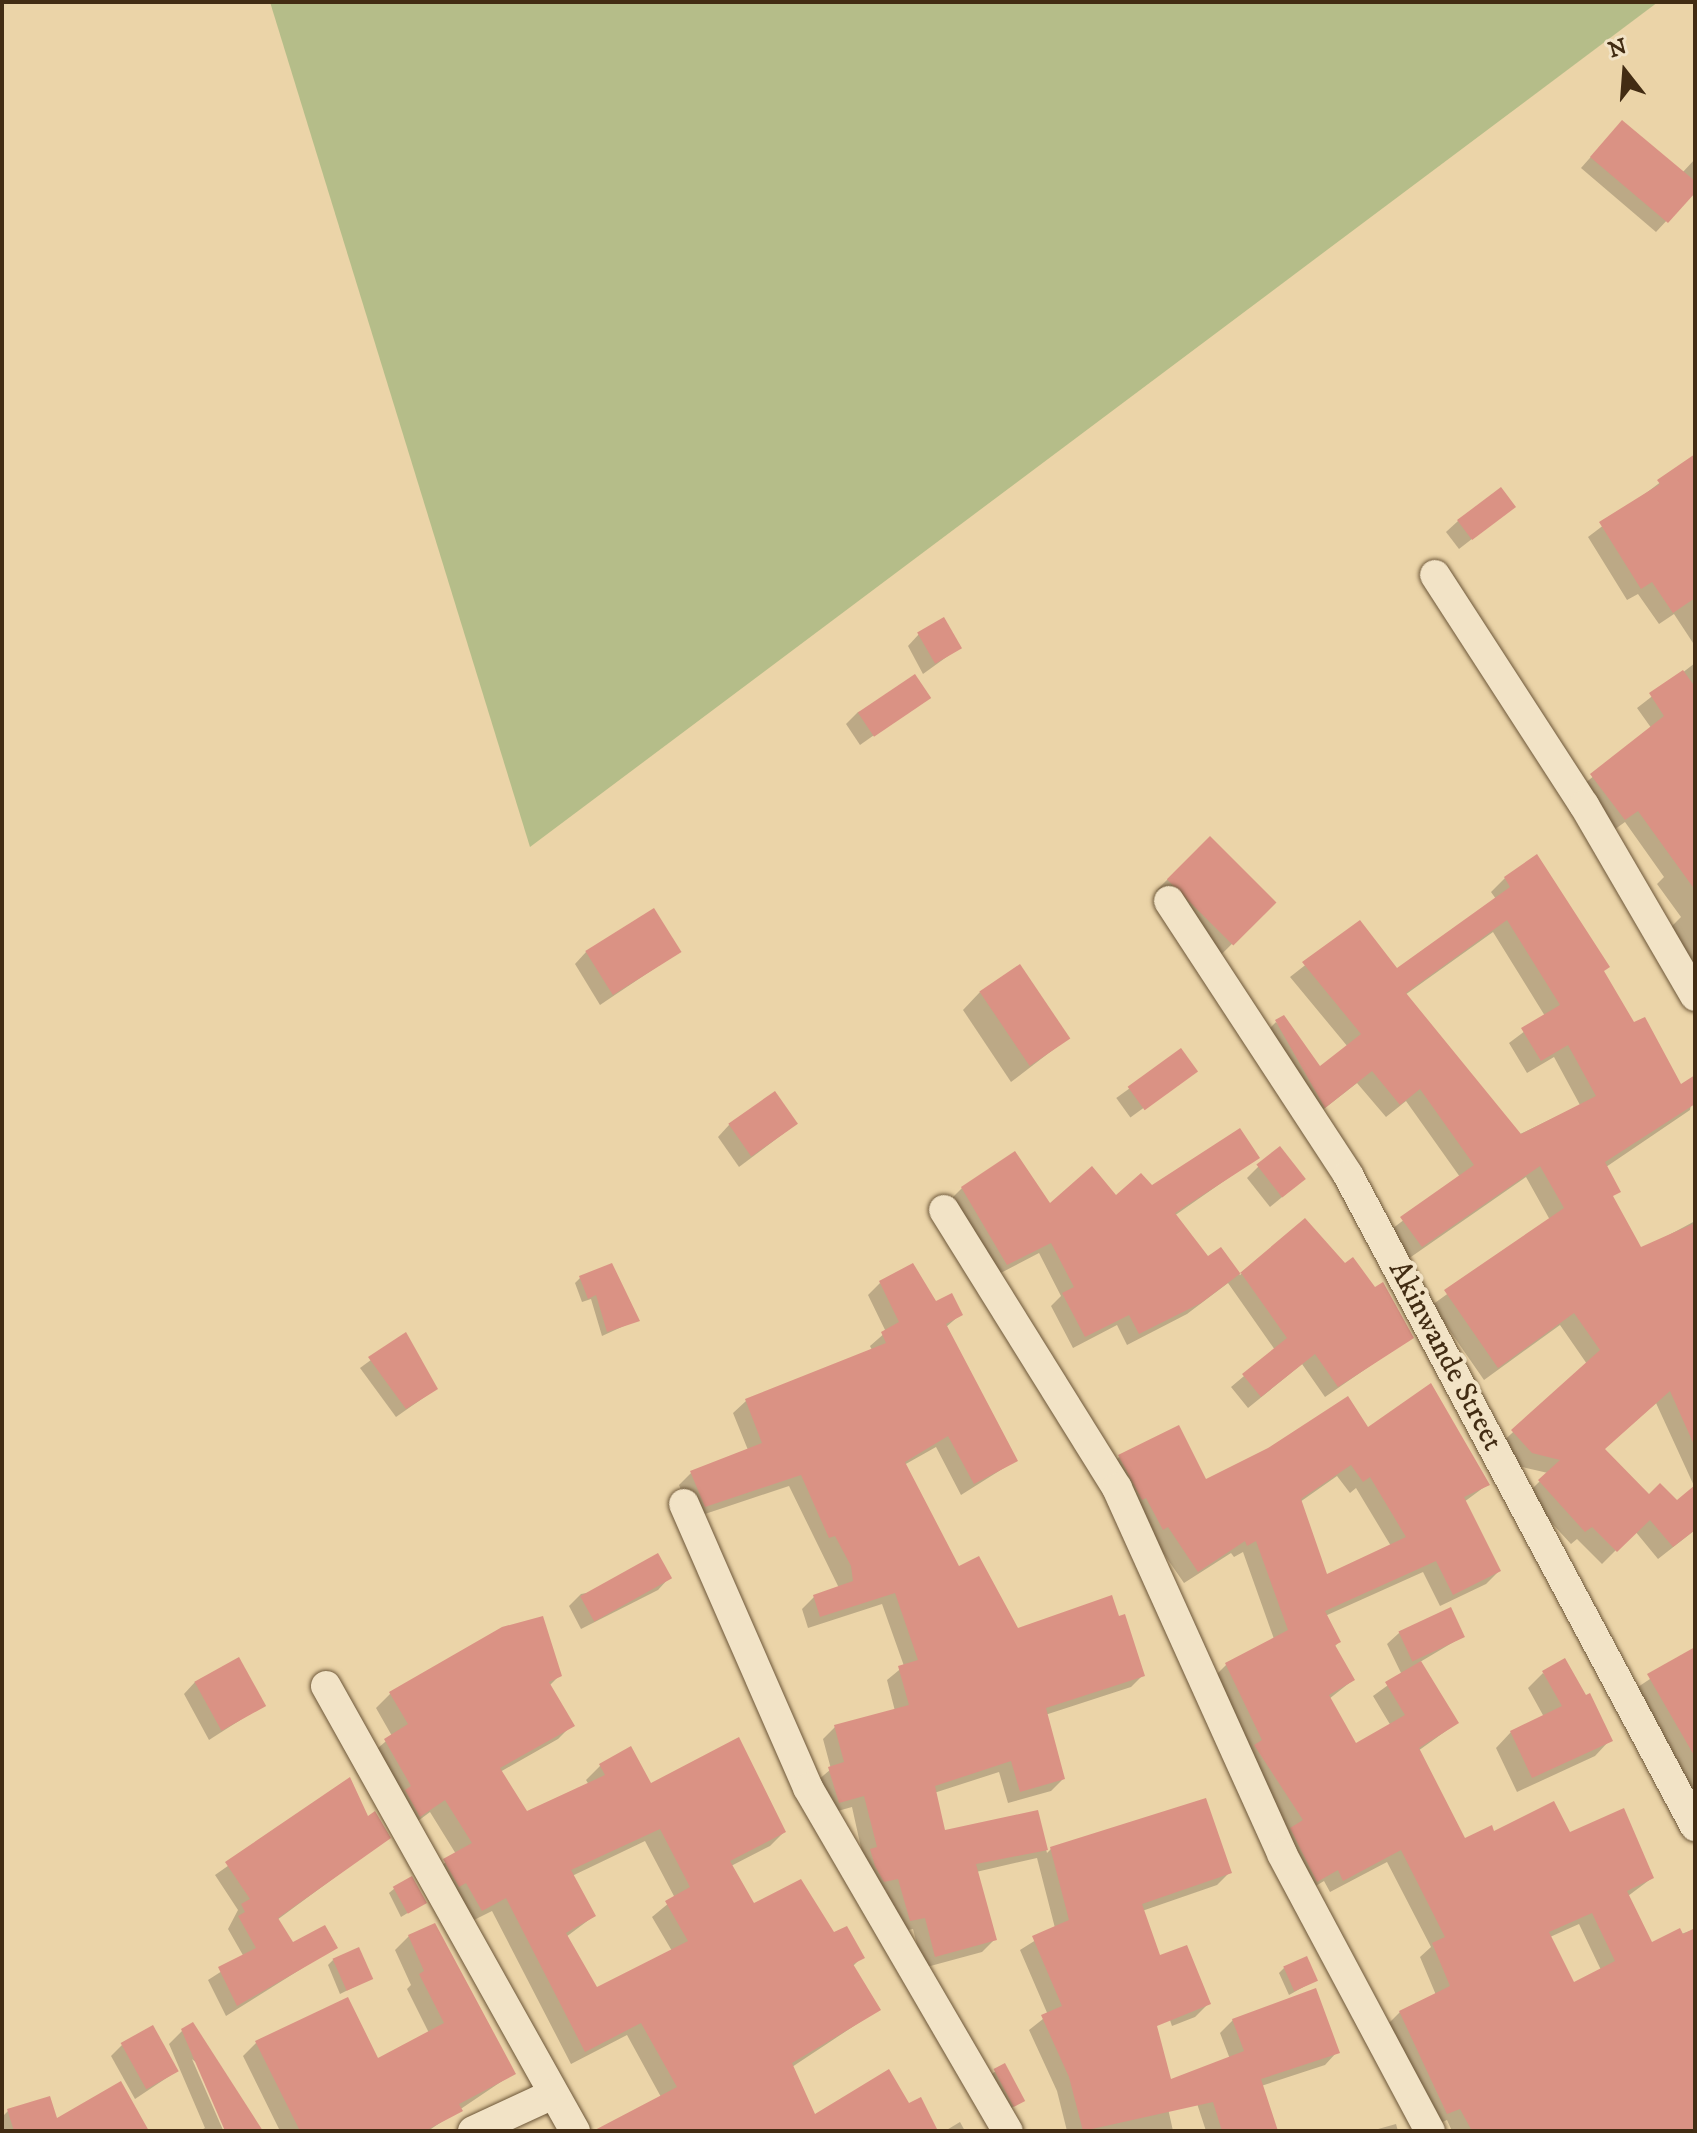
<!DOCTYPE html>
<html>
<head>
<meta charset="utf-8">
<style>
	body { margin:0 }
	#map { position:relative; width:1697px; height:2133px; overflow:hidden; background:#ebd4a8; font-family:"IM FELL DW Pica",serif }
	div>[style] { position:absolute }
	.green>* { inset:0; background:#b5bd89 }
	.shadow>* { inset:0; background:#0003; transform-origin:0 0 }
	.building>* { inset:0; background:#da9284; transform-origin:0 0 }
	.roads { filter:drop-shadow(0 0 2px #6c5638) drop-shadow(0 0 2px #6c5638) }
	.minor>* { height:30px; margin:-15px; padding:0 15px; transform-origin:15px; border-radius:15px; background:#f2e3c6 }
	span { translate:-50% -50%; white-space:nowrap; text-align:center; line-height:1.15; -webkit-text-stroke:8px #f2e3c6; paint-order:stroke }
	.street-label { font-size:30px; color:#422c13 }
	.frame { position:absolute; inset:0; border:4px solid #422c13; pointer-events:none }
	.north { position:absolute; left:1585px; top:32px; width:80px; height:80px; -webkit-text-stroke:6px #f2e3c6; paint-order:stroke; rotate:343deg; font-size:22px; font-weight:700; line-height:32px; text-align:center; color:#422c13 }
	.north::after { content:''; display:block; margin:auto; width:28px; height:36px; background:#422c13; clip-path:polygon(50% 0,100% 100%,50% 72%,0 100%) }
</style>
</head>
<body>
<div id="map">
	<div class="green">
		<div style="clip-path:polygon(270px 2px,1658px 2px,530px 847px)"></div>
	</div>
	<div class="shadow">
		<div style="clip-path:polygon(1612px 133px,1682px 173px,1695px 159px,1695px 190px,1656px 232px,1581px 168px)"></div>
		<div style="clip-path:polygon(1695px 456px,1695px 646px,1674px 614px,1659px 624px,1638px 594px,1627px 600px,1588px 537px)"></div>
		<div style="clip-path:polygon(1513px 507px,1459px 549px,1446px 532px,1458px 521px)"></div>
		<div style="clip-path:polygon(919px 634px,959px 648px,923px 674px,908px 646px)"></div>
		<div style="clip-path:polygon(1695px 663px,1695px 995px,1668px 930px,1681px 917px,1657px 884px,1664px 877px,1625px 822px,1611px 832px,1579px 788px,1652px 729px,1637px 708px)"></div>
		<div style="clip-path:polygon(928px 697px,860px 745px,846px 724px,858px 712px)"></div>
		<div style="left:1209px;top:838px;width:91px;height:75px;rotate:45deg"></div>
		<div style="clip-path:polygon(evenodd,1505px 878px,1602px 971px,1633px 1025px,1681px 1087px,1695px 1083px,1690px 1110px,1581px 1184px,1641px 1250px,1695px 1221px,1695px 1530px,1658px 1559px,1635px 1531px,1602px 1564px,1577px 1539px,1571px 1544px,1526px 1495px,1548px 1473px,1518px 1466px,1499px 1445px,1587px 1364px,1560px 1325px,1484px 1380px,1432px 1305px,1550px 1220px,1526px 1177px,1408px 1259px,1388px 1232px,1460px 1177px,1406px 1101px,1386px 1117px,1357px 1083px,1311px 1119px,1263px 1035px,1276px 1022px,1320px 1069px,1348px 1047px,1290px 977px,1359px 923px,1397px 971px,1496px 899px,1491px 892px,1505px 878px,1493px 932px,1545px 1016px,1509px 1043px,1527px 1073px,1554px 1057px,1580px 1105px,1516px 1136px,1405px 995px,1493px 932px,1505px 878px,1656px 1403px,1695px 1488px,1677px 1503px,1648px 1497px,1603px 1449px,1656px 1403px)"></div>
		<div style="clip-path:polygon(586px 952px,679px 952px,600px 1005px,575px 964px)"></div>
		<div style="clip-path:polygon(980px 992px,1067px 1039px,1011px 1082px,963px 1010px)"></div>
		<div style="left:1181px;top:1051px;width:24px;height:80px;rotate:54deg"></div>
		<div style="clip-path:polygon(796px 1124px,739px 1167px,718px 1137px,729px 1125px)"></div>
		<div style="clip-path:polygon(1257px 1158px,1174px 1216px,1207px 1259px,1220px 1249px,1240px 1275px,1305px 1220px,1412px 1337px,1325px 1397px,1302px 1364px,1248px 1408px,1231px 1387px,1275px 1350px,1228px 1283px,1187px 1314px,1127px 1345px,1117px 1325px,1073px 1348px,1051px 1306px,1061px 1296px,1039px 1253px,995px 1276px,950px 1200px,962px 1188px,1049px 1206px,1116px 1198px)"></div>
		<div style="clip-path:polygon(1259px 1166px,1304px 1179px,1270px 1207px,1247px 1178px)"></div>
		<div style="clip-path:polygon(580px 1278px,637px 1320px,602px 1336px,591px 1299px,582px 1302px,575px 1283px)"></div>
		<div style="clip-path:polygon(880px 1283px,961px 1314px,945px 1328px,1015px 1461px,961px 1495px,936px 1447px,904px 1465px,958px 1569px,1017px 1631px,1143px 1675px,1131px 1687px,1045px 1715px,1063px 1779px,1051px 1791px,1008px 1803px,999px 1772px,934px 1793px,944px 1832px,1036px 1812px,1047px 1853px,1051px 1849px,1230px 1872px,1217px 1885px,1142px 1911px,1159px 1958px,1208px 2004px,1195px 2017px,1172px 2026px,1161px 1994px,1144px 1999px,1173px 2131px,1067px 2131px,1057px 2091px,1029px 2030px,1048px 2015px,1020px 1950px,1055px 1928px,1037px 1858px,976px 1872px,995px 1939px,982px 1952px,923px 1968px,913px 1929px,898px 1932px,886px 1890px,871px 1893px,852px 1807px,827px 1814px,817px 1781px,831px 1769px,823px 1739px,835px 1727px,895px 1711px,887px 1680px,904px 1666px,882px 1604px,808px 1628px,802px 1609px,814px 1597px,839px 1588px,789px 1486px,693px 1518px,679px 1485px,691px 1473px,748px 1450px,733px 1413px,746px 1401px,872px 1350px,870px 1346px,886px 1332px,868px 1295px)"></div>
		<div style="clip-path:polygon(405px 1335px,436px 1389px,396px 1417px,360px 1368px)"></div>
		<div style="clip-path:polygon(evenodd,1178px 1427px,1205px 1482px,1368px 1430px,1487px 1485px,1464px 1502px,1499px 1571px,1486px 1584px,1440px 1606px,1423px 1572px,1325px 1616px,1339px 1642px,1334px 1647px,1353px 1680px,1329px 1699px,1355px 1746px,1391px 1726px,1373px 1696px,1402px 1675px,1387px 1644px,1399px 1633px,1462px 1637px,1420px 1662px,1457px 1723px,1418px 1751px,1464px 1840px,1493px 1833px,1569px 1834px,1652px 1878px,1628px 1896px,1651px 1945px,1695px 1929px,1695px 2131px,1452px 2131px,1447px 2120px,1434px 2126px,1387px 2025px,1400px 2012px,1436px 1995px,1420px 1957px,1431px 1947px,1387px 1862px,1330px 1892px,1324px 1881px,1304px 1893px,1278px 1842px,1289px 1831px,1243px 1759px,1213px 1678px,1226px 1665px,1274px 1639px,1243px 1552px,1234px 1557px,1231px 1553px,1184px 1583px,1106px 1470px,1119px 1457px,1178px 1427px,1337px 1476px,1350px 1493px,1356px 1488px,1391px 1546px,1326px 1577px,1300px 1502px,1337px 1476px,1178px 1427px,1579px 1924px,1601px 1970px,1573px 1985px,1550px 1937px,1579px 1924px)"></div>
		<div style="clip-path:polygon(669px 1578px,658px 1590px,581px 1629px,569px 1606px,581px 1594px)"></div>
		<div style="clip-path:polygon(evenodd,503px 1629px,559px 1676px,549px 1686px,572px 1725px,558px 1739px,500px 1772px,526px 1813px,589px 1785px,586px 1780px,600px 1766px,630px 1749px,650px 1785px,784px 1832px,770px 1846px,731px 1866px,754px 1906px,833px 1935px,862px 1957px,852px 1967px,878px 2010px,792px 2067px,814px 2117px,909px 2106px,936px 2131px,597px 2131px,661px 2097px,627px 2035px,571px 2064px,492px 1911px,468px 1923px,431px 1874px,456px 1854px,430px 1812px,406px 1830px,371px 1754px,392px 1736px,376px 1708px,390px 1694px,503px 1629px,645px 1841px,675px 1898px,652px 1917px,672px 1951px,596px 1990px,566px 1937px,594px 1916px,572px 1876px,645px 1841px)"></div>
		<div style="clip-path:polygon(1695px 1649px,1695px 1797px,1635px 1689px)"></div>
		<div style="clip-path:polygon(1543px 1673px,1610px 1740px,1595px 1756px,1517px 1792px,1496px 1748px,1511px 1732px,1544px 1717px,1528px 1688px)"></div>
		<div style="clip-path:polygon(195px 1682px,264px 1705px,209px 1740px,184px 1694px)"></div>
		<div style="clip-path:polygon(350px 1780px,367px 1819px,388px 1838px,277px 1920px,293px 1945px,336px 1947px,226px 2016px,208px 1980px,244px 1957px,228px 1929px,238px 1910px,215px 1875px)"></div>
		<div style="clip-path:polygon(395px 1888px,424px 1903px,401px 1917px,389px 1893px)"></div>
		<div style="clip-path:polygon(409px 1936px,514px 2073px,428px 2131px,280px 2131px,243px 2056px,256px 2043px,377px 2061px,429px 2033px,407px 1989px,411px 1985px,395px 1950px)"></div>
		<div style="clip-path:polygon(333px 1960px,370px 1979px,340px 1994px,328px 1965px)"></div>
		<div style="clip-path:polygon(1284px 1968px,1316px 1980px,1289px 1995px,1279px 1973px)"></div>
		<div style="clip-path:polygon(1233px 2020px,1337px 2052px,1325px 2065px,1261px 2086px,1276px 2131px,1206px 2131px,1190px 2082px,1230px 2059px,1220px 2033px)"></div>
		<div style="clip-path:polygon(evenodd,183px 2030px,261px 2131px,199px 2131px,205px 2128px,169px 2044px,183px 2030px,192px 2059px,200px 2066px,226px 2128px,223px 2130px,192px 2059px)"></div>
		<div style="clip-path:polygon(122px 2045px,177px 2071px,135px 2099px,111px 2056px)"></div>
		<div style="clip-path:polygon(1004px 2065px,1022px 2100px,1009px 2110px,989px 2076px)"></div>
		<div style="clip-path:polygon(8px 2111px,55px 2121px,147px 2131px,2px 2131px,2px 2117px)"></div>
		<div style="clip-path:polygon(960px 2122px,965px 2131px,945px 2131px)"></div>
		<div style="clip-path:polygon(1396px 2124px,1398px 2131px,1371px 2131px)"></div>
	</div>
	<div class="building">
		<div style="clip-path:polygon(1622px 120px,1695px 181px,1695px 193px,1668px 223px,1590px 157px)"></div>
		<div style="clip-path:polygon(1695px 454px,1695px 598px,1673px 613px,1652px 582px,1641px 589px,1599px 522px,1660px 484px,1657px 480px)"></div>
		<div style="left:1501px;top:487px;width:25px;height:55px;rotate:53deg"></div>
		<div style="left:944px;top:617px;width:36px;height:31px;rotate:60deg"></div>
		<div style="clip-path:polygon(1683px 670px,1695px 687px,1695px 890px,1638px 811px,1625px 820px,1590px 774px,1664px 716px,1649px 693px)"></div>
		<div style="left:915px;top:674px;width:29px;height:69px;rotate:56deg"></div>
		<div style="left:1210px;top:836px;width:94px;height:61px;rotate:45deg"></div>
		<div style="clip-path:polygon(evenodd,1537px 854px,1610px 967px,1604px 971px,1634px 1022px,1645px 1017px,1681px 1084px,1695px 1075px,1695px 1104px,1605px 1162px,1621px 1192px,1613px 1196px,1641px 1247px,1695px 1223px,1695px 1447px,1670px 1391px,1605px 1449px,1649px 1494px,1660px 1483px,1677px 1500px,1695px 1485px,1695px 1530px,1673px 1547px,1650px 1520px,1617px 1552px,1592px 1527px,1585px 1532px,1538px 1480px,1560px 1460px,1532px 1453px,1511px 1430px,1600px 1350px,1574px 1313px,1498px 1368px,1444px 1290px,1564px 1208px,1540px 1166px,1422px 1247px,1400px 1217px,1474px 1165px,1420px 1089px,1400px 1105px,1372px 1071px,1325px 1108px,1275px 1020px,1284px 1015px,1320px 1066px,1361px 1034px,1302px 962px,1360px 920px,1397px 968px,1510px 887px,1504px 877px,1537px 854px,1507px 920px,1560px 1005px,1521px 1028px,1541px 1061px,1568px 1045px,1596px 1096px,1521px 1134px,1406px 993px,1507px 920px)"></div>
		<div style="left:654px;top:908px;width:52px;height:81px;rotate:58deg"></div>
		<div style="left:1020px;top:964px;width:90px;height:49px;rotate:56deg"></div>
		<div style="left:1181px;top:1048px;width:29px;height:66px;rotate:54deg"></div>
		<div style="left:775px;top:1091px;width:40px;height:57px;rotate:55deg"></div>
		<div style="clip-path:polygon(1240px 1128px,1260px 1158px,1175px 1213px,1208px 1256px,1221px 1247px,1240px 1273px,1305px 1218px,1345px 1263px,1353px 1257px,1375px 1287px,1383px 1282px,1414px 1338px,1338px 1387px,1315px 1354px,1261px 1397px,1242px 1374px,1287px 1338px,1241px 1273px,1201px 1303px,1139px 1334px,1129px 1315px,1085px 1337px,1062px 1293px,1074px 1287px,1051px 1243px,1007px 1265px,961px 1187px,1015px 1151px,1050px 1203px,1092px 1166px,1116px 1195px,1141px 1173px,1152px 1185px)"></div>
		<div style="left:1280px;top:1146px;width:42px;height:30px;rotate:52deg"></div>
		<div style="clip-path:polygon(612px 1263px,640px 1321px,607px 1332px,596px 1295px,588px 1299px,579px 1276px)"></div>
		<div style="clip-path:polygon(913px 1263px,936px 1301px,952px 1293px,963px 1315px,946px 1324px,1018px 1461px,974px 1484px,948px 1436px,905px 1462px,959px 1566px,979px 1556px,1018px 1628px,1112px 1595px,1119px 1616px,1125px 1614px,1145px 1676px,1046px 1708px,1065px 1779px,1020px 1792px,1011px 1761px,935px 1786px,945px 1830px,1038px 1810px,1048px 1850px,976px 1864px,997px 1940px,935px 1957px,925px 1918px,910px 1921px,898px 1879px,884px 1882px,875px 1866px,870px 1849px,877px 1847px,864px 1796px,839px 1803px,828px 1767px,844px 1762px,834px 1725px,909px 1705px,898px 1666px,918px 1660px,895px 1593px,820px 1617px,813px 1595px,853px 1581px,851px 1566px,835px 1536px,829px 1538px,801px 1475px,705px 1507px,690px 1471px,762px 1443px,745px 1399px,886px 1343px,881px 1332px,899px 1322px,879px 1281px)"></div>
		<div style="clip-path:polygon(406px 1332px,438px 1389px,406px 1409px,368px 1357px)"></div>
		<div style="clip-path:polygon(evenodd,1431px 1383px,1490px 1485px,1464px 1497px,1501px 1571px,1453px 1595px,1436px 1561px,1325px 1611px,1341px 1642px,1335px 1645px,1355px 1680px,1329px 1695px,1356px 1743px,1405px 1715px,1385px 1682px,1421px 1661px,1459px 1723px,1419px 1748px,1465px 1838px,1492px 1825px,1494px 1831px,1554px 1801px,1570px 1832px,1624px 1808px,1654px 1878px,1627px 1891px,1652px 1942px,1680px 1928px,1683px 1934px,1695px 1928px,1695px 2131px,1472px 2131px,1460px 2109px,1447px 2114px,1399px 2011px,1450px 1986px,1432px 1943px,1445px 1937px,1401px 1850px,1343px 1881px,1338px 1870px,1317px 1882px,1290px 1828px,1303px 1820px,1254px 1745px,1262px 1740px,1225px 1663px,1288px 1630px,1256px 1541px,1247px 1546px,1245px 1541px,1198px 1572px,1168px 1527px,1163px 1530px,1146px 1498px,1142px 1500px,1118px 1455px,1179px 1425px,1206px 1479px,1268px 1448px,1348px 1396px,1368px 1427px,1431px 1383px,1351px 1465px,1363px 1482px,1370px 1477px,1406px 1537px,1327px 1574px,1301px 1499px,1351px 1465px,1431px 1383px,1592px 1913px,1615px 1961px,1574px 1982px,1549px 1932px,1592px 1913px)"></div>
		<div style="left:658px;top:1553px;width:29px;height:89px;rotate:61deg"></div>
		<div style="left:1451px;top:1607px;width:33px;height:58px;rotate:65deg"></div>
		<div style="clip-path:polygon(evenodd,543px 1616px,562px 1676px,549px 1682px,575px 1726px,500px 1768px,527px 1811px,605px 1775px,599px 1764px,631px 1746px,651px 1783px,739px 1737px,786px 1832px,730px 1861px,754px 1903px,801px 1879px,834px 1932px,847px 1926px,865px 1958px,853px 1964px,881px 2010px,792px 2063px,815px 2114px,889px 2069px,909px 2103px,921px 2097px,938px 2131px,593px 2131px,677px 2087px,641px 2023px,585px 2052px,506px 1898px,482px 1911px,466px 1883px,459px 1887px,443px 1859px,472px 1843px,445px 1800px,420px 1817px,405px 1790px,411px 1786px,384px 1739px,408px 1724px,389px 1692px,502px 1627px,543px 1616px,660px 1829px,690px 1887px,665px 1901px,688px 1941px,597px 1987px,566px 1933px,596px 1916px,571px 1870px,660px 1829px)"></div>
		<div style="clip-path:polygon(1695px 1647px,1695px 1757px,1647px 1674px)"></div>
		<div style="left:239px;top:1657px;width:56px;height:51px;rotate:61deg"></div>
		<div style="clip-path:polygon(1565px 1658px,1586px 1695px,1590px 1693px,1613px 1741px,1532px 1778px,1510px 1731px,1562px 1706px,1542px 1671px)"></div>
		<div style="clip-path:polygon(350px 1777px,368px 1816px,375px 1811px,391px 1838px,278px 1918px,293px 1942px,325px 1925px,338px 1948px,237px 2006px,218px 1967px,256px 1948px,238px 1916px,245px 1912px,241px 1904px,250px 1899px,225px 1862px)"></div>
		<div style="clip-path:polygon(1206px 1798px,1232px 1873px,1142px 1904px,1160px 1955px,1187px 1945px,1211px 2004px,1157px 2026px,1171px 2079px,1244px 2051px,1232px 2019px,1316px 1988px,1340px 2053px,1261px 2079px,1278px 2131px,1222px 2131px,1213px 2102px,1083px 2131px,1069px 2077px,1041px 2015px,1062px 2006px,1032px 1936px,1069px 1920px,1050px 1847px)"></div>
		<div style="left:412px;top:1876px;width:31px;height:22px;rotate:61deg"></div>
		<div style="clip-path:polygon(435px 1923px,516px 2074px,459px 2104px,463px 2111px,425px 2131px,300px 2131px,255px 2041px,348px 1997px,378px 2058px,444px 2023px,419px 1974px,424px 1971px,408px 1935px)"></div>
		<div style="left:359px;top:1947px;width:35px;height:29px;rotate:66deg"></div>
		<div style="left:1307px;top:1956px;width:27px;height:26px;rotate:66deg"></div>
		<div style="clip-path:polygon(193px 2022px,263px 2131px,225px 2131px,181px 2029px)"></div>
		<div style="left:153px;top:2025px;width:53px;height:37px;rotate:61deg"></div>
		<div style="left:1005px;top:2063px;width:43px;height:13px;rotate:62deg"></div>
		<div style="clip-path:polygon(121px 2081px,149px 2131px,14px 2131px,7px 2109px,50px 2096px,57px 2118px)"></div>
	</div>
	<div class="roads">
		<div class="minor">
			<div style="left:1435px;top:575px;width:274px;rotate:57.1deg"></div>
			<div style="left:1584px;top:805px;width:221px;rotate:59.8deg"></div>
			<div style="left:1169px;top:901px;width:327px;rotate:56.8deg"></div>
			<div style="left:1348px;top:1175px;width:738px;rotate:61.94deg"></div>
			<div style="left:944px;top:1210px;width:327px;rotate:58.1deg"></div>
			<div style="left:1117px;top:1488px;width:401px;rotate:65.7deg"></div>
			<div style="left:1282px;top:1854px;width:314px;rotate:61.9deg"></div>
			<div style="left:684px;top:1504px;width:310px;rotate:66.4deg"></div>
			<div style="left:808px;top:1788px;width:397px;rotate:59.8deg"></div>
			<div style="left:326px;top:1686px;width:510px;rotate:60.77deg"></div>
			<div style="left:473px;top:2131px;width:88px;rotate:-24.8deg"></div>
		</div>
	</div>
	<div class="street-label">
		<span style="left:1445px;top:1356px;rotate:62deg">Akinwande Street</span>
	</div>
	<div class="frame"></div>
	<div class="north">N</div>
</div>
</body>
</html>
